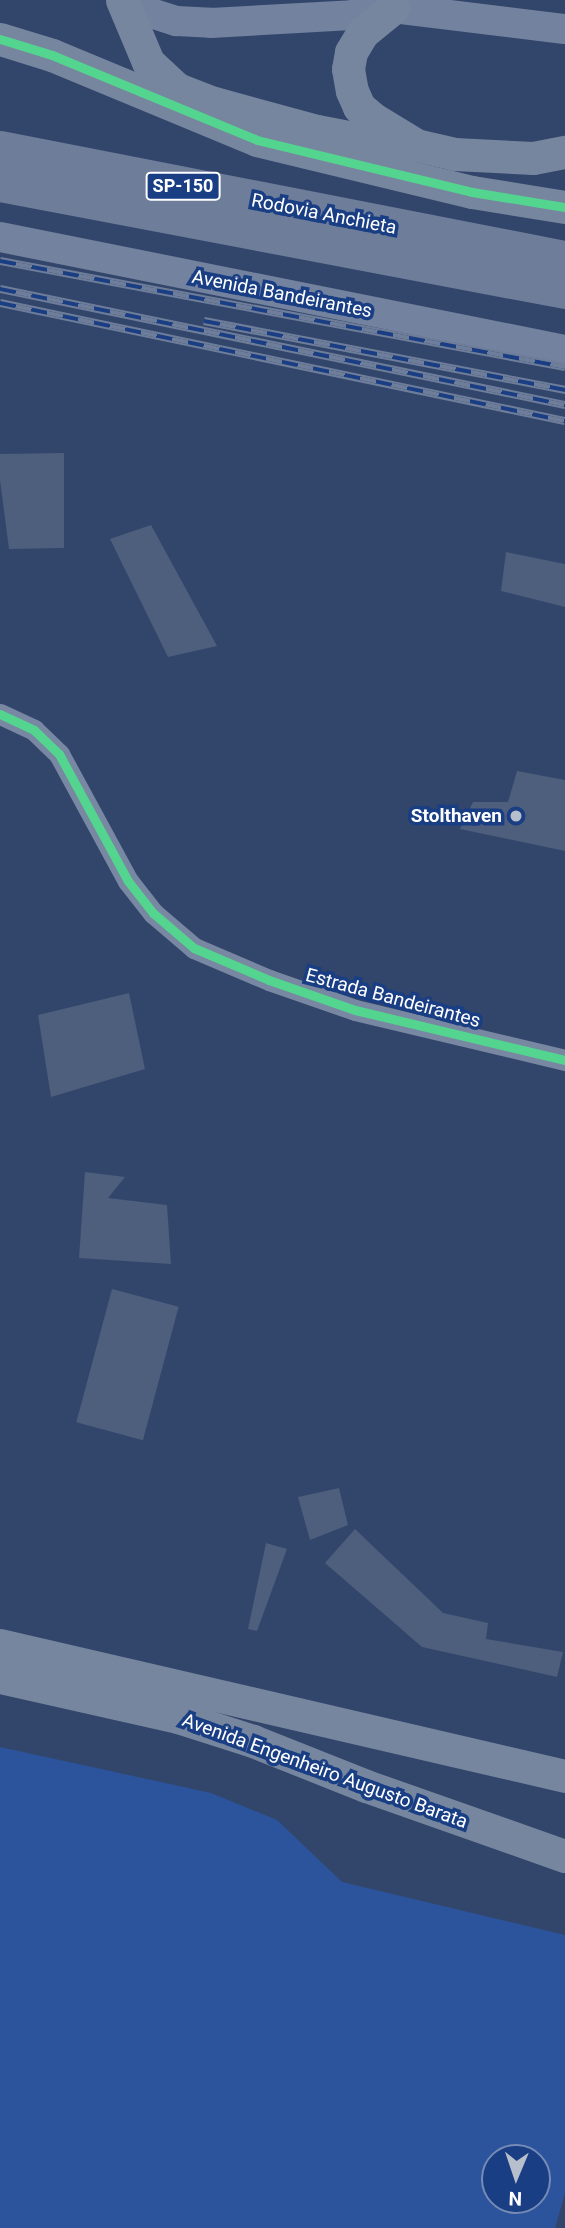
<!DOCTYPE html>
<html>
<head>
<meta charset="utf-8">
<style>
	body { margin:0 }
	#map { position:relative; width:565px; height:2228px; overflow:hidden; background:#32466c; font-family:Roboto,sans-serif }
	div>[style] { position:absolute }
	.green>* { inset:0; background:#2c549c }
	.building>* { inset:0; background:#4e5e7d; transform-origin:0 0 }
	.minor>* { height:21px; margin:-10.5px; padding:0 10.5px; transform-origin:10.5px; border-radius:10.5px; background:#7887a2 }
	.secondary>* { height:30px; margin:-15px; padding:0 15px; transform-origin:15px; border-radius:15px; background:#73829e }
	.primary>* { height:33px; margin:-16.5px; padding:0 16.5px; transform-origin:16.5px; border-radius:16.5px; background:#77869f }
	.motorway>* { height:38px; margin:-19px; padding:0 19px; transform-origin:19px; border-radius:19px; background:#6e7d9a }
	.rail>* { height:8px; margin-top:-4px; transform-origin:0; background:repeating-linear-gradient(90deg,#193e84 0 16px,#6e7d9a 0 32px); box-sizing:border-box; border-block:2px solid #6e7d9a }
	.cycleway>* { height:9px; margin:-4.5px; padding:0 4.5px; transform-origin:4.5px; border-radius:4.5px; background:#53d58f }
	.dots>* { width:19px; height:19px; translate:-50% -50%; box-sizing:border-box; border:4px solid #193e84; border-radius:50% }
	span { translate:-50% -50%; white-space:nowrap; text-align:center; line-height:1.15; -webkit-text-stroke:7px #193e84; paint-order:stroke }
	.shield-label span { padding:2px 5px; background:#193e84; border:2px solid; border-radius:5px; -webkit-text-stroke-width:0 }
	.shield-label { font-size:18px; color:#fff; font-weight:700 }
	.street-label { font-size:19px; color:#fff }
	.poi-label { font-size:19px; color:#fff; font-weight:700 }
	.right { translate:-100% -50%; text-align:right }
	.north { position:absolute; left:481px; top:2144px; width:70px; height:70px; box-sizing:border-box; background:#193e84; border:2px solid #758bb5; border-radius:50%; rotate:182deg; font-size:19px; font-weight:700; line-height:28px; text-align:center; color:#fff }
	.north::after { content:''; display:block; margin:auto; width:24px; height:32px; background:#b7becc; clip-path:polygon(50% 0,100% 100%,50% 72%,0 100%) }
</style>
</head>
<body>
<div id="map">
	<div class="green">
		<div style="clip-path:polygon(evenodd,0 1747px,211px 1793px,277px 1820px,342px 1882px,565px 1935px,565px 2193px,555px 2228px,0 2228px,0 1747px,495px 2158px,537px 2158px,537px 2200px,495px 2200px,495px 2158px)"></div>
	</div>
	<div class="building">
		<div style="clip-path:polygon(64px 453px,64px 548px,9px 549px,0 480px,0 454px)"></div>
		<div style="clip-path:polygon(151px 525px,217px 646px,168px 657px,110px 539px)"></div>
		<div style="clip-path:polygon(506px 552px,565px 564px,565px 607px,501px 591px)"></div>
		<div style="clip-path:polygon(517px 771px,565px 780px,565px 851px,460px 829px,473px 802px,508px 802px)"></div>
		<div style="clip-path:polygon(129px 993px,145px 1069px,51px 1097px,38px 1015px)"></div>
		<div style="clip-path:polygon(85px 1172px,125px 1177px,108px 1198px,167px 1205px,171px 1264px,79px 1258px)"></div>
		<div style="left:112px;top:1289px;width:69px;height:138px;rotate:15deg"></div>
		<div style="clip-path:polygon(339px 1488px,348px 1525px,310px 1540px,298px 1497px)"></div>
		<div style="clip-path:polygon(355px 1529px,443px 1613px,488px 1623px,486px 1639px,563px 1652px,557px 1677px,422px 1647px,325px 1563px)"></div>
		<div style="clip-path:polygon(266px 1543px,287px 1549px,257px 1631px,248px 1629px)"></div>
	</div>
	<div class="minor">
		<div style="left:0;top:714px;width:38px;rotate:25deg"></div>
		<div style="left:34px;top:730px;width:35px;rotate:44deg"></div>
		<div style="left:59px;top:754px;width:145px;rotate:61.5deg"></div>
		<div style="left:128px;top:881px;width:41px;rotate:52deg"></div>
		<div style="left:153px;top:913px;width:54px;rotate:40.5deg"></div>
		<div style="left:194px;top:948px;width:82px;rotate:23.1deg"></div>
		<div style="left:269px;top:980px;width:91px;rotate:19.2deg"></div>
		<div style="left:355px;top:1010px;width:216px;rotate:13.4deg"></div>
	</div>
	<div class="secondary">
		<div style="left:375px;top:3px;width:19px;rotate:16deg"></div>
		<div style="left:393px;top:8px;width:173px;rotate:7deg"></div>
		<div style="left:123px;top:4px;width:56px;rotate:17.8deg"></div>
		<div style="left:176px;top:21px;width:35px;rotate:3deg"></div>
		<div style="left:211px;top:23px;width:141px;rotate:-3.2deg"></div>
		<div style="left:352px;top:15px;width:42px;rotate:-9.7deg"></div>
		<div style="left:0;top:237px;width:576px;rotate:11.31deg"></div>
	</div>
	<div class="primary">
		<div style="left:122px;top:0;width:67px;rotate:67.2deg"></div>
		<div style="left:148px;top:62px;width:40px;rotate:43deg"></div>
		<div style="left:177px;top:89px;width:40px;rotate:21deg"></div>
		<div style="left:214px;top:103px;width:107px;rotate:15.2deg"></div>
		<div style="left:317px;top:131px;width:58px;rotate:10.9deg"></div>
		<div style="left:374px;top:142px;width:42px;rotate:4.1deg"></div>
		<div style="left:393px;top:8px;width:38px;rotate:141deg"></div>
		<div style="left:363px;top:32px;width:23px;rotate:121deg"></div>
		<div style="left:351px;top:52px;width:17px;rotate:100deg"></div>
		<div style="left:348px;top:69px;width:22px;rotate:80deg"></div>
		<div style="left:352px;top:91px;width:17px;rotate:66deg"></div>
		<div style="left:359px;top:107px;width:17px;rotate:40deg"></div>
		<div style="left:372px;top:118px;width:52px;rotate:31.5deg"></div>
		<div style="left:416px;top:145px;width:39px;rotate:13deg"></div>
		<div style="left:454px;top:154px;width:79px;rotate:2.9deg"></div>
		<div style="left:533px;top:158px;width:33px;rotate:-11deg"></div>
		<div style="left:0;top:39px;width:54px;rotate:17.1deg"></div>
		<div style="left:52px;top:55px;width:222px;rotate:22.5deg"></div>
		<div style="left:257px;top:140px;width:221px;rotate:13.6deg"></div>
		<div style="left:472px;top:192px;width:94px;rotate:9.2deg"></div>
		<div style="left:0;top:1645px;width:580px;rotate:13.05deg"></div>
		<div style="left:0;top:1677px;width:182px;rotate:12.7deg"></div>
		<div style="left:178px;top:1717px;width:79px;rotate:17.7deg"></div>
		<div style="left:253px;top:1741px;width:122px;rotate:21.7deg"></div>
		<div style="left:366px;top:1786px;width:211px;rotate:19.4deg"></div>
	</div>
	<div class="motorway">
		<div style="left:0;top:150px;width:576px;rotate:11.02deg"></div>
		<div style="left:0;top:183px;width:575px;rotate:10.72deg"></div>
	</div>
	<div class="rail">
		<div style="left:0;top:261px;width:575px;rotate:10.63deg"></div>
		<div style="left:0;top:289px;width:577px;rotate:11.6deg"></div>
		<div style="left:0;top:303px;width:577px;rotate:11.8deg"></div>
		<div style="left:204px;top:321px;width:368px;rotate:10.8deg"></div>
	</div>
	<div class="cycleway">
		<div style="left:0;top:39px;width:54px;rotate:17.1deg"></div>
		<div style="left:52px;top:55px;width:222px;rotate:22.5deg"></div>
		<div style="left:257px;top:140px;width:221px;rotate:13.6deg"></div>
		<div style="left:472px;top:192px;width:94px;rotate:9.2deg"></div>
		<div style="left:0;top:714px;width:38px;rotate:25deg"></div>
		<div style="left:34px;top:730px;width:35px;rotate:44deg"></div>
		<div style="left:59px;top:754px;width:145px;rotate:61.5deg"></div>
		<div style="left:128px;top:881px;width:41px;rotate:52deg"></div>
		<div style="left:153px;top:913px;width:54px;rotate:40.5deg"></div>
		<div style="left:194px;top:948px;width:82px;rotate:23.1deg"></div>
		<div style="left:269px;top:980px;width:91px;rotate:19.2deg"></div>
		<div style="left:355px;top:1010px;width:216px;rotate:13.4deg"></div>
	</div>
	<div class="dots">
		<div style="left:516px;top:816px;background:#b7becc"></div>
	</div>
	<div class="shield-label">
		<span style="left:183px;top:186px">SP-150</span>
	</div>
	<div class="street-label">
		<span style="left:324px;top:214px;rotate:11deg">Rodovia Anchieta</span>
		<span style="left:282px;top:294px;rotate:11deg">Avenida Bandeirantes</span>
		<span style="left:393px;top:998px;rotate:15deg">Estrada Bandeirantes</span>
		<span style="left:325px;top:1771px;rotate:20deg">Avenida Engenheiro Augusto Barata</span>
	</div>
	<div class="poi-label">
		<span class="right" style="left:502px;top:816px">Stolthaven</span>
	</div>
	<div class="north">N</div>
</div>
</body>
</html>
